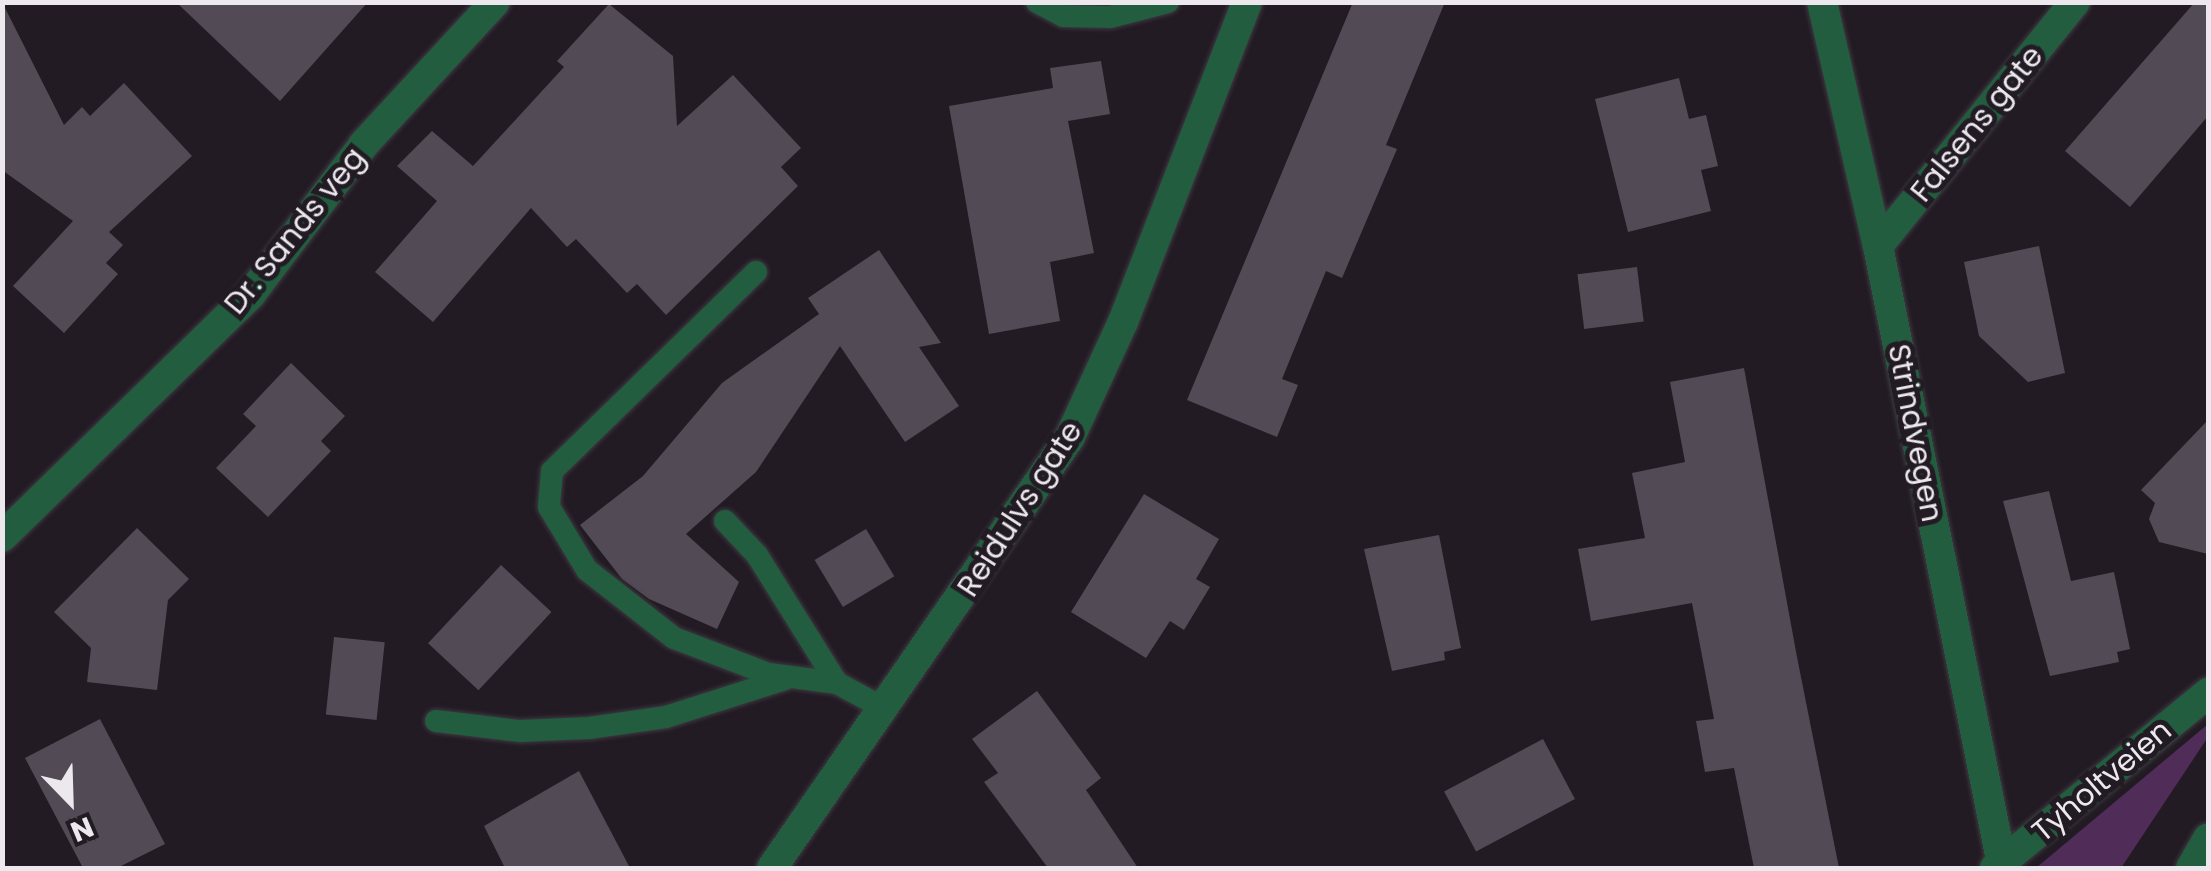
<!DOCTYPE html>
<html>
<head>
<meta charset="utf-8">
<style>
	body { margin:0 }
	#map { position:relative; width:2211px; height:871px; overflow:hidden; background:#221b24; font-family:Poppins,sans-serif }
	div>[style] { position:absolute }
	.green>* { inset:0; background:#502d58 }
	.building>* { inset:0; background:#524a54; transform-origin:0 0 }
	.roads { filter:drop-shadow(0 0 2px #3e3840) drop-shadow(0 0 2px #3e3840) }
	.lane>* { height:22px; margin:-11px; padding:0 11px; transform-origin:11px; border-radius:11px; background:#215d3e }
	.street>* { height:30px; margin:-15px; padding:0 15px; transform-origin:15px; border-radius:15px; background:#215d3e }
	span { translate:-50% -50%; white-space:nowrap; text-align:center; line-height:1.15; -webkit-text-stroke:10px #221b24; paint-order:stroke }
	.street-label { font-size:30px; color:#ede8ee }
	.frame { position:absolute; inset:0; border:5px solid #ede8ee; pointer-events:none }
	.north { position:absolute; left:20px; top:751px; width:100px; height:100px; -webkit-text-stroke:8px #221b24; paint-order:stroke; rotate:157deg; font-size:28px; font-weight:700; line-height:40px; text-align:center; color:#ede8ee }
	.north::after { content:''; display:block; margin:auto; width:35px; height:45px; background:#ede8ee; clip-path:polygon(50% 0,100% 100%,50% 72%,0 100%) }
</style>
</head>
<body>
<div id="map">
	<div class="green">
		<div style="clip-path:polygon(2208px 724px,2208px 737px,2121px 868px,2036px 868px)"></div>
	</div>
	<div class="building">
		<div style="clip-path:polygon(2px 2px,64px 125px,82px 107px,90px 116px,124px 83px,192px 156px,109px 232px,123px 245px,106px 263px,118px 274px,64px 333px,13px 286px,73px 221px,2px 170px)"></div>
		<div style="clip-path:polygon(176px 2px,368px 2px,280px 101px)"></div>
		<div style="clip-path:polygon(1353px 2px,1445px 2px,1386px 145px,1397px 149px,1342px 278px,1326px 271px,1282px 379px,1298px 385px,1277px 437px,1187px 400px)"></div>
		<div style="clip-path:polygon(2195px 2px,2208px 2px,2208px 116px,2130px 207px,2065px 151px)"></div>
		<div style="clip-path:polygon(609px 4px,673px 56px,677px 126px,733px 75px,801px 148px,781px 167px,798px 186px,666px 315px,637px 284px,627px 293px,576px 239px,567px 247px,531px 208px,433px 322px,375px 272px,437px 201px,397px 166px,432px 131px,473px 166px,564px 67px,557px 61px)"></div>
		<div style="clip-path:polygon(1101px 61px,1110px 114px,1068px 121px,1094px 253px,1050px 262px,1060px 321px,989px 334px,949px 106px,1053px 88px,1050px 68px)"></div>
		<div style="clip-path:polygon(1679px 78px,1689px 119px,1706px 115px,1718px 166px,1701px 170px,1711px 211px,1628px 232px,1595px 99px)"></div>
		<div style="clip-path:polygon(2039px 246px,2065px 373px,2028px 382px,1979px 336px,1964px 262px)"></div>
		<div style="clip-path:polygon(879px 250px,941px 343px,919px 347px,959px 406px,905px 442px,840px 346px,756px 472px,686px 534px,739px 582px,717px 629px,649px 599px,622px 579px,580px 525px,643px 476px,722px 383px,819px 314px,808px 298px)"></div>
		<div style="left:1637px;top:267px;width:55px;height:60px;rotate:83deg"></div>
		<div style="clip-path:polygon(291px 363px,345px 416px,321px 441px,331px 451px,268px 517px,216px 468px,256px 426px,243px 414px)"></div>
		<div style="clip-path:polygon(1744px 368px,1797px 657px,1839px 868px,1754px 868px,1734px 768px,1705px 772px,1696px 721px,1714px 719px,1692px 603px,1591px 621px,1578px 549px,1645px 538px,1632px 473px,1685px 462px,1670px 382px)"></div>
		<div style="clip-path:polygon(2208px 420px,2208px 554px,2159px 542px,2149px 519px,2155px 503px,2141px 490px)"></div>
		<div style="clip-path:polygon(2049px 491px,2071px 581px,2114px 572px,2130px 649px,2117px 652px,2119px 662px,2050px 676px,2003px 501px)"></div>
		<div style="clip-path:polygon(1144px 494px,1219px 539px,1196px 579px,1210px 587px,1184px 630px,1170px 621px,1146px 658px,1071px 612px)"></div>
		<div style="clip-path:polygon(137px 528px,189px 579px,168px 600px,157px 690px,87px 682px,91px 648px,54px 612px)"></div>
		<div style="left:866px;top:529px;width:55px;height:60px;rotate:59deg"></div>
		<div style="clip-path:polygon(1439px 535px,1461px 648px,1444px 652px,1445px 660px,1392px 671px,1364px 549px)"></div>
		<div style="left:501px;top:565px;width:69px;height:107px;rotate:43deg"></div>
		<div style="left:334px;top:637px;width:51px;height:78px;rotate:6deg"></div>
		<div style="clip-path:polygon(1037px 691px,1101px 778px,1086px 790px,1138px 868px,1048px 868px,984px 782px,998px 773px,972px 739px)"></div>
		<div style="clip-path:polygon(100px 719px,165px 844px,117px 868px,83px 868px,25px 758px)"></div>
		<div style="left:1543px;top:739px;width:68px;height:112px;rotate:62deg"></div>
		<div style="clip-path:polygon(579px 771px,630px 868px,505px 868px,484px 826px)"></div>
	</div>
	<div class="roads">
		<div class="lane">
			<div style="left:1037px;top:2px;width:30px;rotate:28deg"></div>
			<div style="left:1063px;top:16px;width:47px;rotate:1.2deg"></div>
			<div style="left:1110px;top:17px;width:60px;rotate:-14.5deg"></div>
			<div style="left:756px;top:272px;width:285px;rotate:135.7deg"></div>
			<div style="left:552px;top:471px;width:36px;rotate:95deg"></div>
			<div style="left:549px;top:507px;width:74px;rotate:58.9deg"></div>
			<div style="left:587px;top:570px;width:110px;rotate:38deg"></div>
			<div style="left:674px;top:638px;width:102px;rotate:20.8deg"></div>
			<div style="left:769px;top:674px;width:69px;rotate:7.5deg"></div>
			<div style="left:837px;top:683px;width:55px;rotate:28.4deg"></div>
			<div style="left:725px;top:521px;width:47px;rotate:46.7deg"></div>
			<div style="left:757px;top:555px;width:151px;rotate:58deg"></div>
			<div style="left:436px;top:721px;width:85px;rotate:6.8deg"></div>
			<div style="left:520px;top:731px;width:69px;rotate:-2.5deg"></div>
			<div style="left:589px;top:728px;width:78px;rotate:-8.1deg"></div>
			<div style="left:666px;top:717px;width:125px;rotate:-17.7deg"></div>
		</div>
		<div class="street">
			<div style="left:1822px;top:2px;width:250px;rotate:77.1deg"></div>
			<div style="left:1878px;top:246px;width:631px;rotate:78.67deg"></div>
			<div style="left:1878px;top:246px;width:314px;rotate:-51.1deg"></div>
			<div style="left:2px;top:537px;width:347px;rotate:-44.3deg"></div>
			<div style="left:250px;top:295px;width:189px;rotate:-52.9deg"></div>
			<div style="left:364px;top:144px;width:193px;rotate:-47.3deg"></div>
			<div style="left:772px;top:868px;width:524px;rotate:-55.34deg"></div>
			<div style="left:1070px;top:437px;width:127px;rotate:-65.3deg"></div>
			<div style="left:1123px;top:322px;width:343px;rotate:-68.8deg"></div>
			<div style="left:1995px;top:868px;width:276px;rotate:-39.4deg"></div>
			<div style="left:2191px;top:868px;width:34px;rotate:-60deg"></div>
		</div>
	</div>
	<div class="street-label">
		<span style="left:1977px;top:124px;rotate:-51deg">Falsens gate</span>
		<span style="left:295px;top:231px;rotate:-51deg">Dr. Sands veg</span>
		<span style="left:1915px;top:433px;rotate:79deg">Strindvegen</span>
		<span style="left:1020px;top:509px;rotate:-57deg">Reidulvs gate</span>
		<span style="left:2102px;top:781px;rotate:-40deg">Tyholtveien</span>
	</div>
	<div class="frame"></div>
	<div class="north">N</div>
</div>
</body>
</html>
